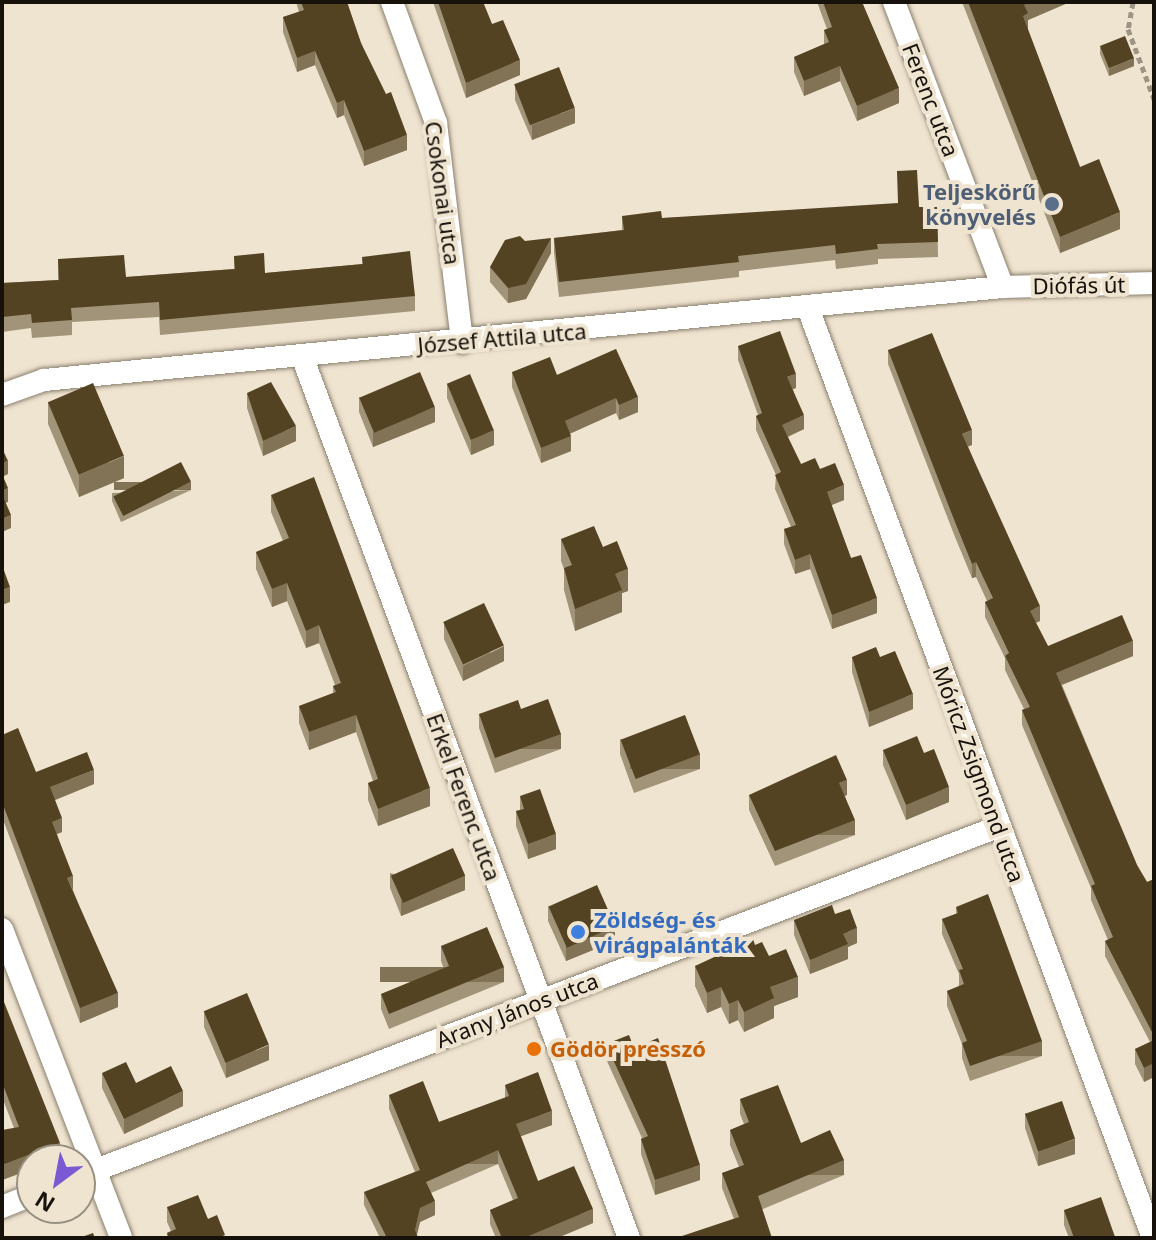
<!DOCTYPE html>
<html>
<head>
<meta charset="utf-8">
<style>
	body { margin:0 }
	#map { position:relative; width:1156px; height:1240px; overflow:hidden; background:#efe4d0; font-family:"Noto Sans",sans-serif }
	div>[style] { position:absolute }
	.path>* { height:5px; margin-top:-2.5px; transform-origin:0; background:repeating-linear-gradient(90deg,#9d9485 0 6px,transparent 0 10px) }
	.roads { filter:drop-shadow(0 0 2px #897f6d) drop-shadow(0 0 2px #897f6d) }
	.street>* { height:22px; margin:-11px; padding:0 11px; transform-origin:11px; border-radius:11px; background:#fff }
	.wall>* { inset:0; background:#a19479 }
	.shaded-wall>* { inset:0; background:#827356; transform-origin:0 0 }
	.building>* { inset:0; background:#534322; transform-origin:0 0 }
	.dots>* { width:22px; height:22px; translate:-50% -50%; box-sizing:border-box; border:4px solid #efe4d0; border-radius:50% }
	span { translate:-50% -50%; white-space:nowrap; text-align:center; line-height:1.15; -webkit-text-stroke:8px #efe4d0; paint-order:stroke }
	.street-label { font-size:22px; color:#16120b }
	.service-label { font-size:22px; color:#4e5e75; font-weight:700 }
	.right { translate:-100% -50%; text-align:right }
	.shop-label { font-size:22px; color:#366cbe; font-weight:700 }
	.left { translate:0 -50%; text-align:left }
	.food-label { font-size:22px; color:#c56008; font-weight:700 }
	.frame { position:absolute; inset:0; border:4px solid #16120b; pointer-events:none }
	.north { position:absolute; left:16px; top:1144px; width:80px; height:80px; box-sizing:border-box; background:#efe4d0; border:2px solid #989081; border-radius:50%; rotate:212deg; font-size:22px; font-weight:700; line-height:32px; text-align:center; color:#16120b }
	.north::after { content:''; display:block; margin:auto; width:28px; height:36px; background:#7b59d3; clip-path:polygon(50% 0,100% 100%,50% 72%,0 100%) }
</style>
</head>
<body>
<div id="map">
	<div class="path">
		<div style="left:1133px;top:2px;width:27px;rotate:100deg"></div>
		<div style="left:1128px;top:29px;width:75px;rotate:69.6deg"></div>
	</div>
	<div class="roads">
		<div class="street">
			<div style="left:392px;top:2px;width:129px;rotate:70deg"></div>
			<div style="left:436px;top:123px;width:221px;rotate:83.2deg"></div>
			<div style="left:894px;top:2px;width:305px;rotate:69.1deg"></div>
			<div style="left:808px;top:308px;width:992px;rotate:69.65deg"></div>
			<div style="left:302px;top:356px;width:941px;rotate:69.66deg"></div>
			<div style="left:2px;top:395px;width:45px;rotate:-19.7deg"></div>
			<div style="left:44px;top:380px;width:963px;rotate:-5.54deg"></div>
			<div style="left:1003px;top:287px;width:151px;rotate:-1.5deg"></div>
			<div style="left:2px;top:929px;width:331px;rotate:68.9deg"></div>
			<div style="left:80px;top:1176px;width:982px;rotate:-20.82deg"></div>
			<div style="left:2px;top:1207px;width:32px;rotate:-22deg"></div>
		</div>
	</div>
	<div class="wall">
		<div style="clip-path:polygon(296px 2px,347px 2px,361px 43px,407px 150px,364px 166px,344px 115px,337px 118px,315px 65px,297px 72px,283px 32px,283px 17px,299px 12px)"></div>
		<div style="clip-path:polygon(433px 2px,483px 2px,492px 24px,520px 75px,466px 98px)"></div>
		<div style="clip-path:polygon(817px 2px,862px 2px,899px 103px,857px 121px,840px 81px,804px 96px,794px 72px,794px 57px,824px 44px,824px 30px,827px 29px)"></div>
		<div style="clip-path:polygon(962px 2px,1070px 2px,1028px 20px,1028px 30px,1080px 167px,1120px 229px,1060px 253px)"></div>
		<div style="clip-path:polygon(1100px 47px,1134px 66px,1109px 76px,1100px 54px)"></div>
		<div style="clip-path:polygon(515px 85px,575px 123px,532px 140px,515px 100px)"></div>
		<div style="clip-path:polygon(937px 207px,938px 257px,878px 259px,878px 264px,836px 269px,835px 260px,739px 271px,739px 277px,559px 297px,554px 253px,554px 238px,622px 230px,622px 216px,662px 218px)"></div>
		<div style="clip-path:polygon(551px 253px,526px 299px,508px 303px,490px 282px,490px 267px)"></div>
		<div style="clip-path:polygon(234px 256px,265px 273px,362px 264px,362px 257px,415px 296px,415px 311px,160px 335px,159px 317px,72px 322px,72px 335px,32px 338px,31px 328px,2px 332px,2px 283px,58px 280px,58px 259px,126px 277px,234px 269px)"></div>
		<div style="clip-path:polygon(738px 346px,796px 388px,793px 389px,804px 429px,788px 437px,801px 464px,820px 469px,844px 500px,831px 505px,851px 558px,877px 613px,832px 629px,810px 569px,795px 574px,784px 544px,784px 529px,791px 527px,775px 489px,776px 475px,756px 430px,756px 416px,758px 415px,738px 360px)"></div>
		<div style="clip-path:polygon(616px 349px,638px 412px,619px 420px,616px 413px,570px 433px,571px 451px,541px 463px,512px 387px,512px 372px,557px 375px)"></div>
		<div style="clip-path:polygon(888px 350px,972px 445px,968px 446px,1040px 621px,1036px 623px,1048px 646px,1133px 656px,1062px 685px,1137px 865px,1147px 882px,1154px 879px,1154px 1077px,1144px 1082px,1135px 1064px,1135px 1049px,1150px 1042px,1105px 956px,1105px 941px,1108px 940px,1091px 900px,1091px 888px,1022px 725px,1022px 710px,1024px 709px,1005px 670px,1005px 658px,985px 617px,985px 602px,987px 601px,976px 577px,972px 578px,955px 537px,888px 364px)"></div>
		<div style="clip-path:polygon(447px 383px,494px 445px,471px 455px,447px 398px)"></div>
		<div style="clip-path:polygon(247px 393px,296px 441px,263px 456px,247px 408px)"></div>
		<div style="clip-path:polygon(359px 397px,435px 422px,373px 447px,359px 412px)"></div>
		<div style="clip-path:polygon(48px 402px,124px 478px,79px 497px,48px 424px)"></div>
		<div style="clip-path:polygon(191px 490px,121px 522px,112px 501px,112px 493px)"></div>
		<div style="clip-path:polygon(271px 495px,430px 806px,378px 826px,368px 800px,368px 783px,373px 781px,356px 732px,309px 750px,299px 723px,299px 706px,333px 693px,333px 686px,335px 685px,319px 643px,306px 648px,287px 601px,272px 607px,256px 569px,256px 552px,283px 541px,271px 512px)"></div>
		<div style="clip-path:polygon(561px 539px,603px 547px,628px 591px,622px 593px,622px 612px,575px 631px,564px 590px,564px 569px,561px 561px)"></div>
		<div style="clip-path:polygon(444px 624px,504px 661px,463px 681px,444px 639px)"></div>
		<div style="clip-path:polygon(852px 657px,880px 657px,913px 709px,869px 727px,852px 672px)"></div>
		<div style="clip-path:polygon(521px 709px,561px 749px,495px 773px,479px 728px,479px 714px)"></div>
		<div style="clip-path:polygon(2px 735px,36px 772px,94px 784px,55px 800px,62px 832px,57px 834px,73px 890px,118px 1007px,80px 1023px,2px 817px)"></div>
		<div style="clip-path:polygon(620px 739px,700px 769px,634px 793px,620px 754px)"></div>
		<div style="clip-path:polygon(883px 750px,924px 753px,949px 802px,906px 820px,883px 765px)"></div>
		<div style="clip-path:polygon(749px 795px,847px 795px,845px 796px,855px 835px,775px 866px,749px 810px)"></div>
		<div style="clip-path:polygon(520px 796px,556px 849px,528px 859px,516px 826px,516px 811px,520px 810px)"></div>
		<div style="clip-path:polygon(390px 873px,465px 890px,401px 916px,390px 888px)"></div>
		<div style="clip-path:polygon(548px 906px,615px 941px,566px 961px,548px 921px)"></div>
		<div style="clip-path:polygon(956px 907px,1042px 1056px,970px 1081px,962px 1058px,962px 1044px,947px 1006px,947px 991px,959px 986px,959px 974px,942px 934px,942px 919px,956px 914px)"></div>
		<div style="clip-path:polygon(835px 914px,857px 943px,848px 947px,848px 959px,810px 974px,794px 935px,794px 920px)"></div>
		<div style="clip-path:polygon(755px 945px,769px 956px,798px 997px,774px 1006px,774px 1018px,744px 1032px,738px 1020px,729px 1024px,721px 1007px,707px 1013px,695px 986px,695px 966px)"></div>
		<div style="clip-path:polygon(441px 946px,504px 982px,389px 1029px,381px 1009px,381px 994px,444px 969px,441px 961px)"></div>
		<div style="clip-path:polygon(2px 997px,60px 1158px,32px 1160px,32px 1169px,2px 1180px,14px 1128px,2px 1097px)"></div>
		<div style="clip-path:polygon(204px 1012px,269px 1060px,226px 1078px,204px 1027px)"></div>
		<div style="clip-path:polygon(606px 1044px,634px 1048px,700px 1180px,655px 1195px,641px 1154px,641px 1139px,642px 1138px,606px 1059px)"></div>
		<div style="clip-path:polygon(102px 1073px,136px 1083px,183px 1106px,124px 1134px,102px 1088px)"></div>
		<div style="clip-path:polygon(505px 1085px,552px 1125px,521px 1136px,538px 1181px,593px 1223px,557px 1238px,496px 1238px,490px 1224px,490px 1210px,513px 1200px,498px 1164px,431px 1193px,435px 1215px,420px 1222px,417px 1235px,418px 1238px,380px 1238px,364px 1205px,364px 1192px,415px 1172px,389px 1109px,389px 1095px,439px 1122px,505px 1098px)"></div>
		<div style="clip-path:polygon(740px 1099px,801px 1143px,844px 1175px,763px 1209px,734px 1219px,722px 1188px,722px 1173px,739px 1167px,730px 1145px,730px 1130px,744px 1124px,740px 1114px)"></div>
		<div style="clip-path:polygon(1025px 1113px,1075px 1154px,1038px 1166px,1025px 1128px)"></div>
		<div style="clip-path:polygon(167px 1207px,208px 1219px,225px 1238px,167px 1238px,167px 1233px,171px 1231px,167px 1222px)"></div>
		<div style="clip-path:polygon(1064px 1210px,1115px 1238px,1069px 1238px,1064px 1225px)"></div>
	</div>
	<div class="shaded-wall">
		<div style="clip-path:polygon(1030px 2px,1070px 2px,1028px 20px,1028px 30px,1023px 16px,1024px 5px)"></div>
		<div style="clip-path:polygon(315px 51px,315px 65px,297px 72px,297px 58px)"></div>
		<div style="clip-path:polygon(1134px 58px,1134px 66px,1109px 76px,1109px 69px)"></div>
		<div style="clip-path:polygon(520px 60px,520px 75px,466px 98px,466px 83px)"></div>
		<div style="clip-path:polygon(840px 66px,840px 81px,804px 96px,804px 81px)"></div>
		<div style="clip-path:polygon(899px 88px,899px 103px,857px 121px,857px 106px)"></div>
		<div style="clip-path:polygon(344px 100px,344px 115px,337px 118px,337px 103px)"></div>
		<div style="clip-path:polygon(575px 108px,575px 123px,532px 140px,532px 125px)"></div>
		<div style="clip-path:polygon(407px 135px,407px 150px,364px 166px,364px 151px)"></div>
		<div style="clip-path:polygon(1120px 212px,1120px 229px,1060px 253px,1060px 237px)"></div>
		<div style="clip-path:polygon(551px 238px,551px 253px,526px 299px,508px 303px,508px 288px)"></div>
		<div style="clip-path:polygon(796px 374px,796px 388px,787px 391px,787px 377px)"></div>
		<div style="clip-path:polygon(638px 397px,638px 412px,619px 420px,619px 405px)"></div>
		<div style="clip-path:polygon(616px 398px,616px 413px,565px 436px,565px 421px)"></div>
		<div style="clip-path:polygon(435px 407px,435px 422px,373px 447px,373px 432px)"></div>
		<div style="clip-path:polygon(804px 415px,804px 429px,782px 439px,782px 425px)"></div>
		<div style="clip-path:polygon(296px 426px,296px 441px,263px 456px,263px 441px)"></div>
		<div style="clip-path:polygon(494px 430px,494px 445px,471px 455px,471px 440px)"></div>
		<div style="clip-path:polygon(972px 430px,972px 445px,962px 449px,962px 434px)"></div>
		<div style="clip-path:polygon(571px 436px,571px 451px,541px 463px,541px 448px)"></div>
		<div style="clip-path:polygon(124px 456px,124px 478px,79px 497px,79px 475px)"></div>
		<div style="clip-path:polygon(8px 461px,8px 474px,2px 477px,2px 463px)"></div>
		<div style="left:191px;top:482px;width:8px;height:77px;rotate:90deg"></div>
		<div style="clip-path:polygon(844px 485px,844px 500px,827px 507px,827px 492px)"></div>
		<div style="clip-path:polygon(8px 488px,8px 502px,2px 504px,2px 491px)"></div>
		<div style="clip-path:polygon(11px 515px,11px 528px,2px 532px,2px 519px)"></div>
		<div style="clip-path:polygon(810px 554px,810px 569px,795px 574px,795px 560px)"></div>
		<div style="clip-path:polygon(976px 562px,976px 577px,972px 578px,972px 564px)"></div>
		<div style="clip-path:polygon(628px 569px,628px 591px,622px 593px,622px 612px,575px 631px,575px 609px,615px 574px)"></div>
		<div style="clip-path:polygon(287px 583px,287px 601px,272px 607px,272px 589px)"></div>
		<div style="clip-path:polygon(10px 587px,10px 602px,2px 605px,2px 590px)"></div>
		<div style="clip-path:polygon(877px 598px,877px 613px,832px 629px,832px 615px)"></div>
		<div style="clip-path:polygon(1040px 606px,1040px 621px,1030px 625px,1030px 611px)"></div>
		<div style="clip-path:polygon(319px 625px,319px 643px,306px 648px,306px 631px)"></div>
		<div style="clip-path:polygon(1133px 641px,1133px 656px,1056px 687px,1056px 673px)"></div>
		<div style="clip-path:polygon(504px 646px,504px 661px,463px 681px,463px 666px)"></div>
		<div style="clip-path:polygon(913px 694px,913px 709px,869px 727px,869px 712px)"></div>
		<div style="clip-path:polygon(356px 715px,356px 732px,309px 750px,309px 732px)"></div>
		<div style="left:561px;top:734px;width:15px;height:70px;rotate:90deg"></div>
		<div style="left:700px;top:754px;width:15px;height:70px;rotate:90deg"></div>
		<div style="clip-path:polygon(94px 770px,94px 784px,50px 802px,50px 787px)"></div>
		<div style="clip-path:polygon(847px 780px,847px 795px,839px 798px,839px 783px)"></div>
		<div style="clip-path:polygon(949px 787px,949px 802px,906px 820px,906px 805px)"></div>
		<div style="clip-path:polygon(430px 788px,430px 806px,378px 826px,378px 809px)"></div>
		<div style="clip-path:polygon(62px 818px,62px 832px,52px 836px,52px 822px)"></div>
		<div style="left:855px;top:820px;width:15px;height:86px;rotate:90deg"></div>
		<div style="clip-path:polygon(556px 834px,556px 849px,528px 859px,528px 844px)"></div>
		<div style="clip-path:polygon(465px 875px,465px 890px,401px 916px,401px 901px)"></div>
		<div style="clip-path:polygon(73px 876px,73px 890px,67px 878px)"></div>
		<div style="clip-path:polygon(615px 926px,615px 941px,566px 961px,566px 946px)"></div>
		<div style="clip-path:polygon(857px 928px,857px 943px,848px 947px,848px 959px,810px 974px,810px 960px,843px 934px)"></div>
		<div style="left:504px;top:967px;width:15px;height:124px;rotate:90deg"></div>
		<div style="clip-path:polygon(798px 977px,798px 997px,774px 1006px,774px 1018px,744px 1032px,744px 1012px,770px 987px)"></div>
		<div style="clip-path:polygon(721px 987px,721px 1007px,707px 1013px,707px 993px)"></div>
		<div style="clip-path:polygon(118px 993px,118px 1007px,80px 1023px,80px 1008px)"></div>
		<div style="clip-path:polygon(738px 1000px,738px 1020px,729px 1024px,729px 1004px)"></div>
		<div style="left:1042px;top:1041px;width:15px;height:76px;rotate:90deg"></div>
		<div style="clip-path:polygon(269px 1045px,269px 1060px,226px 1078px,226px 1063px)"></div>
		<div style="clip-path:polygon(1154px 1063px,1154px 1077px,1144px 1082px,1144px 1068px)"></div>
		<div style="clip-path:polygon(183px 1091px,183px 1106px,124px 1134px,124px 1119px)"></div>
		<div style="clip-path:polygon(552px 1111px,552px 1125px,516px 1138px,516px 1124px)"></div>
		<div style="clip-path:polygon(1075px 1139px,1075px 1154px,1038px 1166px,1038px 1151px)"></div>
		<div style="clip-path:polygon(60px 1143px,60px 1158px,55px 1160px,32px 1160px,32px 1169px,2px 1180px,2px 1165px)"></div>
		<div style="left:498px;top:1150px;width:14px;height:79px;rotate:90deg"></div>
		<div style="left:844px;top:1160px;width:15px;height:93px;rotate:90deg"></div>
		<div style="clip-path:polygon(700px 1165px,700px 1180px,655px 1195px,655px 1180px)"></div>
		<div style="clip-path:polygon(435px 1201px,435px 1215px,420px 1222px,416px 1238px,415px 1230px,420px 1208px)"></div>
		<div style="clip-path:polygon(593px 1209px,593px 1223px,557px 1238px,524px 1238px)"></div>
	</div>
	<div class="building">
		<div style="clip-path:polygon(301px 2px,347px 2px,361px 43px,386px 94px,391px 92px,407px 135px,364px 151px,344px 100px,337px 103px,315px 51px,297px 58px,283px 17px,304px 10px)"></div>
		<div style="clip-path:polygon(438px 2px,483px 2px,492px 24px,503px 20px,520px 60px,466px 83px)"></div>
		<div style="clip-path:polygon(823px 2px,862px 2px,899px 88px,857px 106px,840px 66px,804px 81px,794px 57px,829px 42px,824px 30px,832px 27px)"></div>
		<div style="clip-path:polygon(968px 2px,1030px 2px,1024px 5px,1028px 13px,1023px 16px,1080px 167px,1099px 159px,1120px 212px,1060px 237px)"></div>
		<div style="left:1125px;top:36px;width:24px;height:27px;rotate:68deg"></div>
		<div style="left:559px;top:67px;width:44px;height:48px;rotate:69deg"></div>
		<div style="clip-path:polygon(917px 170px,919px 207px,937px 207px,938px 242px,877px 244px,878px 249px,836px 254px,835px 245px,738px 256px,739px 262px,559px 282px,554px 238px,624px 230px,622px 216px,661px 211px,662px 218px,898px 203px,897px 171px)"></div>
		<div style="clip-path:polygon(520px 236px,525px 241px,551px 238px,526px 284px,508px 288px,490px 267px,505px 240px)"></div>
		<div style="clip-path:polygon(410px 251px,415px 296px,160px 320px,159px 302px,71px 308px,72px 320px,32px 323px,31px 314px,2px 317px,2px 283px,59px 280px,58px 259px,124px 255px,126px 277px,235px 269px,234px 256px,264px 253px,265px 273px,363px 264px,362px 257px)"></div>
		<div style="clip-path:polygon(780px 331px,796px 374px,787px 377px,804px 415px,782px 425px,801px 464px,815px 458px,820px 469px,835px 463px,844px 485px,827px 492px,851px 558px,861px 555px,877px 598px,832px 615px,810px 554px,795px 560px,784px 529px,796px 525px,775px 475px,781px 472px,756px 416px,762px 413px,738px 346px)"></div>
		<div style="clip-path:polygon(932px 333px,972px 430px,962px 434px,1040px 606px,1030px 611px,1048px 646px,1122px 615px,1133px 641px,1056px 673px,1137px 865px,1147px 882px,1154px 879px,1154px 1036px,1105px 941px,1113px 937px,1091px 886px,1095px 884px,1022px 710px,1030px 707px,1005px 656px,1009px 653px,985px 602px,993px 598px,976px 562px,972px 564px,955px 522px,888px 350px)"></div>
		<div style="clip-path:polygon(616px 349px,638px 397px,619px 405px,616px 398px,565px 421px,571px 436px,541px 448px,512px 372px,550px 357px,557px 375px)"></div>
		<div style="left:420px;top:372px;width:38px;height:66px;rotate:67deg"></div>
		<div style="left:470px;top:374px;width:61px;height:25px;rotate:67deg"></div>
		<div style="clip-path:polygon(271px 382px,296px 426px,263px 441px,247px 393px)"></div>
		<div style="left:93px;top:383px;width:79px;height:49px;rotate:67deg"></div>
		<div style="clip-path:polygon(2px 448px,8px 461px,2px 463px)"></div>
		<div style="left:181px;top:462px;width:22px;height:76px;rotate:63deg"></div>
		<div style="clip-path:polygon(2px 474px,8px 488px,2px 491px)"></div>
		<div style="clip-path:polygon(314px 477px,430px 788px,378px 809px,368px 783px,378px 779px,356px 715px,309px 732px,299px 706px,336px 692px,333px 686px,341px 683px,319px 625px,306px 631px,287px 583px,272px 589px,256px 552px,289px 538px,271px 495px)"></div>
		<div style="clip-path:polygon(2px 494px,11px 515px,2px 519px)"></div>
		<div style="clip-path:polygon(594px 526px,603px 547px,617px 541px,628px 569px,615px 574px,622px 590px,575px 609px,564px 568px,572px 565px,561px 539px)"></div>
		<div style="clip-path:polygon(2px 565px,10px 587px,2px 590px)"></div>
		<div style="left:484px;top:603px;width:47px;height:45px;rotate:65deg"></div>
		<div style="clip-path:polygon(876px 647px,880px 657px,895px 651px,913px 694px,869px 712px,852px 657px)"></div>
		<div style="clip-path:polygon(548px 699px,561px 734px,495px 758px,479px 714px,518px 700px,521px 709px)"></div>
		<div style="left:685px;top:715px;width:42px;height:69px;rotate:69deg"></div>
		<div style="clip-path:polygon(18px 728px,36px 772px,87px 752px,94px 770px,50px 787px,62px 818px,52px 822px,73px 876px,67px 878px,118px 993px,80px 1008px,2px 802px,2px 735px)"></div>
		<div style="clip-path:polygon(917px 736px,924px 753px,934px 749px,949px 787px,906px 805px,883px 750px)"></div>
		<div style="clip-path:polygon(836px 755px,847px 780px,839px 783px,855px 820px,775px 851px,749px 795px)"></div>
		<div style="clip-path:polygon(540px 789px,556px 834px,528px 844px,516px 811px,524px 809px,520px 796px)"></div>
		<div style="left:453px;top:848px;width:30px;height:68px;rotate:66deg"></div>
		<div style="left:597px;top:885px;width:45px;height:53px;rotate:66deg"></div>
		<div style="clip-path:polygon(988px 894px,1042px 1041px,970px 1066px,962px 1043px,967px 1041px,947px 991px,964px 984px,959px 970px,963px 969px,942px 919px,958px 913px,956px 907px)"></div>
		<div style="clip-path:polygon(832px 905px,835px 914px,850px 909px,857px 928px,843px 934px,848px 944px,810px 960px,794px 920px)"></div>
		<div style="clip-path:polygon(487px 927px,504px 967px,389px 1014px,381px 994px,449px 966px,441px 946px)"></div>
		<div style="clip-path:polygon(753px 939px,755px 945px,762px 942px,769px 956px,786px 949px,798px 977px,770px 987px,774px 998px,744px 1012px,738px 1000px,729px 1004px,721px 987px,707px 993px,695px 966px)"></div>
		<div style="left:247px;top:993px;width:56px;height:47px;rotate:67deg"></div>
		<div style="clip-path:polygon(2px 997px,60px 1143px,2px 1165px,2px 1130px,19px 1127px,2px 1082px)"></div>
		<div style="clip-path:polygon(629px 1035px,634px 1048px,658px 1038px,700px 1165px,655px 1180px,641px 1139px,648px 1136px,606px 1044px)"></div>
		<div style="clip-path:polygon(1154px 1040px,1154px 1063px,1144px 1068px,1135px 1049px)"></div>
		<div style="clip-path:polygon(126px 1062px,136px 1083px,171px 1066px,183px 1091px,124px 1119px,102px 1073px)"></div>
		<div style="clip-path:polygon(538px 1072px,552px 1111px,516px 1124px,538px 1181px,574px 1166px,593px 1209px,524px 1238px,502px 1238px,490px 1210px,518px 1198px,498px 1150px,426px 1182px,435px 1201px,420px 1208px,415px 1230px,418px 1238px,387px 1238px,364px 1192px,420px 1170px,389px 1095px,423px 1081px,439px 1122px,509px 1096px,505px 1085px)"></div>
		<div style="clip-path:polygon(778px 1085px,801px 1143px,830px 1130px,844px 1160px,758px 1196px,772px 1238px,676px 1238px,739px 1217px,722px 1173px,744px 1165px,730px 1130px,749px 1122px,740px 1099px)"></div>
		<div style="left:1062px;top:1101px;width:40px;height:39px;rotate:71deg"></div>
		<div style="clip-path:polygon(198px 1195px,208px 1219px,217px 1215px,225px 1235px,218px 1238px,169px 1238px,167px 1233px,176px 1229px,167px 1207px)"></div>
		<div style="clip-path:polygon(1101px 1197px,1115px 1237px,1074px 1238px,1064px 1210px)"></div>
		<div style="clip-path:polygon(93px 1233px,95px 1238px,79px 1238px)"></div>
	</div>
	<div class="dots">
		<div style="left:1052px;top:204px;background:#5c6f8a"></div>
		<div style="left:578px;top:932px;background:#3f7fe0"></div>
		<div style="left:534px;top:1049px;background:#e8710a"></div>
	</div>
	<div class="street-label">
		<span style="left:931px;top:100px;rotate:69deg">Ferenc utca</span>
		<span style="left:443px;top:193px;rotate:82deg">Csokonai utca</span>
		<span style="left:1079px;top:285px;rotate:-1deg">Diófás út</span>
		<span style="left:502px;top:338px;rotate:-5deg">József Attila utca</span>
		<span style="left:979px;top:774px;rotate:70deg">Móricz Zsigmond utca</span>
		<span style="left:464px;top:797px;rotate:70deg">Erkel Ferenc utca</span>
		<span style="left:517px;top:1010px;rotate:-21deg">Arany János utca</span>
	</div>
	<div class="service-label">
		<span class="right" style="left:1036px;top:204px">Teljeskörű<br>könyvelés</span>
	</div>
	<div class="shop-label">
		<span class="left" style="left:594px;top:932px">Zöldség- és<br>virágpalánták</span>
	</div>
	<div class="food-label">
		<span class="left" style="left:550px;top:1049px">Gödör presszó</span>
	</div>
	<div class="frame"></div>
	<div class="north">N</div>
</div>
</body>
</html>
